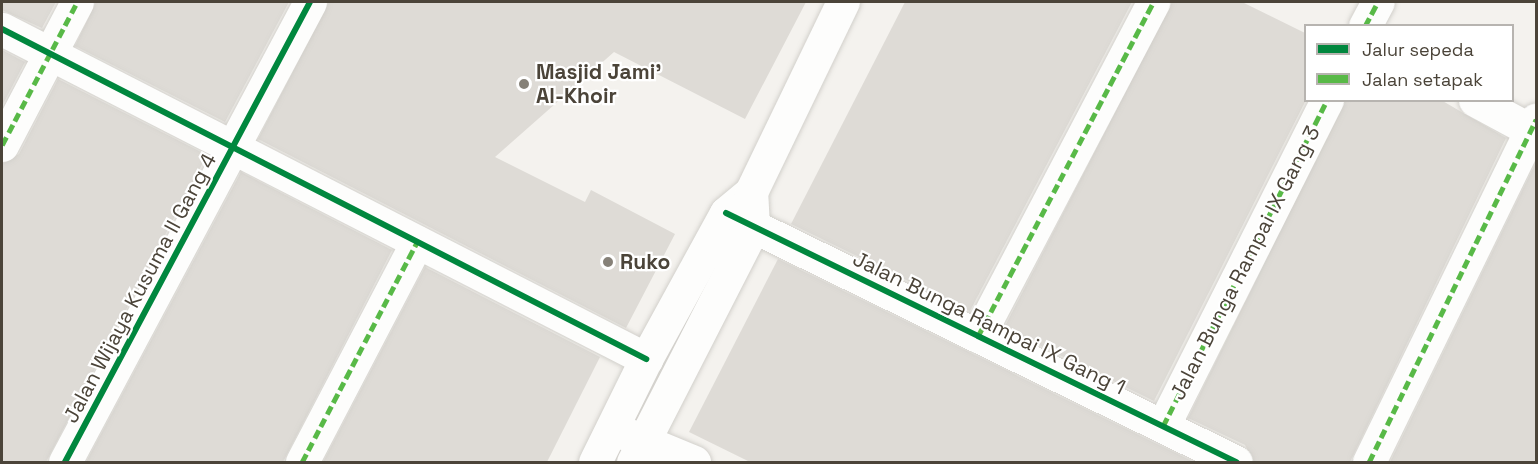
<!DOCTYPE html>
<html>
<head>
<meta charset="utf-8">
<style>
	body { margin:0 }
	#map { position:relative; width:1538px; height:464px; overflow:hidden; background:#f4f2ee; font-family:"Space Grotesk",sans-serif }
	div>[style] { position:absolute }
	.building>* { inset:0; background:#dedbd6 }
	.roads { filter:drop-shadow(0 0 2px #d2d0cb) drop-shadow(0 0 2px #d2d0cb) }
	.minor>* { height:33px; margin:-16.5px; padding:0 16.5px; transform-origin:16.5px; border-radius:16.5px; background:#fdfdfc }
	.tertiary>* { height:33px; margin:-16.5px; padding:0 16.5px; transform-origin:16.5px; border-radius:16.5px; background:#fdfdfc }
	.quiet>* { height:4.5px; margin-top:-2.25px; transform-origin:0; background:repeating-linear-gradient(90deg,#58b947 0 9px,transparent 0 13.5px) }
	.cycleway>* { height:6px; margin:-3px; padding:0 3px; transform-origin:3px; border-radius:3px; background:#00873e }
	.dots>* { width:16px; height:16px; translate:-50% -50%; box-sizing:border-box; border:3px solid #fff; border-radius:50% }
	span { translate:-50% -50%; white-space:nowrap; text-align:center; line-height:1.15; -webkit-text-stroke:4.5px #fff; paint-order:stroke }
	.poi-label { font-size:21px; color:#4b4439; font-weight:700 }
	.left { translate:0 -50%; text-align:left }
	.street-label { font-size:21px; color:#4b4439 }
	.frame { position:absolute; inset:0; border:3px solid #4b4439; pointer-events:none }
	.legend { position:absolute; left:1304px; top:24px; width:210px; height:78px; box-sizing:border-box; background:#fff; border:2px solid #b7b4b0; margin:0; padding:8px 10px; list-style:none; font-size:18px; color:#4b4439 }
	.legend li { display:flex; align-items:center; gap:12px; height:30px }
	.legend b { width:30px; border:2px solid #b7b4b0 }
</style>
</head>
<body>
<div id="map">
	<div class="building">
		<div style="clip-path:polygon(2px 2px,56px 2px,42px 28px,2px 10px)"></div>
		<div style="clip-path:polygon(96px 2px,289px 2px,225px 122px,75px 46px)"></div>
		<div style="clip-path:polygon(329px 2px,806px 2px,745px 119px,614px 52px,495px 157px,585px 202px,591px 190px,675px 234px,626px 328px,258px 139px)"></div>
		<div style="clip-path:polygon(905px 2px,1132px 2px,970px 311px,791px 224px)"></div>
		<div style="clip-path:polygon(1172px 2px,1242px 2px,1305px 33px,1306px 100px,1154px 401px,1004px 328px)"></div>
		<div style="clip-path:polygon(2px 50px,25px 62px,2px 106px)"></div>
		<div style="clip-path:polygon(58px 79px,207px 155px,46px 462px,2px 462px,2px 164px,19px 154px)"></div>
		<div style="clip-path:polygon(1345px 100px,1441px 100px,1506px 138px,1350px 462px,1254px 462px,1245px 445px,1188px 418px)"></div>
		<div style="clip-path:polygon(1536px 162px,1536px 462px,1390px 462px)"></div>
		<div style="clip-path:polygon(241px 172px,392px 250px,283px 462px,86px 462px)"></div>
		<div style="clip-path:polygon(778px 259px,1194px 462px,750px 462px,689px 432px)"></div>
		<div style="clip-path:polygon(425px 267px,600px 357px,547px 462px,323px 462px)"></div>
	</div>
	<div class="roads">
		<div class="minor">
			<div style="left:1365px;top:26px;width:27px;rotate:-62deg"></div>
			<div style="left:2px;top:29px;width:724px;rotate:27.13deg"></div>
			<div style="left:1475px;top:100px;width:69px;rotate:28.4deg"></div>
			<div style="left:2px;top:145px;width:161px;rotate:-62.3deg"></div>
			<div style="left:728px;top:214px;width:565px;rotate:26.02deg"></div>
			<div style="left:978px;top:336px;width:377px;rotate:-62.3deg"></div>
			<div style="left:1163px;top:426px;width:365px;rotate:-63.3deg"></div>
			<div style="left:65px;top:462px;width:521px;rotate:-61.96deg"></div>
			<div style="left:302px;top:462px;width:248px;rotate:-62.4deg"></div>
			<div style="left:1369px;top:462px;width:381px;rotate:-64deg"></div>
		</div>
		<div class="tertiary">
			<div style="left:624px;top:433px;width:76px;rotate:22.5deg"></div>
			<div style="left:595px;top:462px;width:115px;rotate:-63.7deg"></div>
			<div style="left:646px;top:359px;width:166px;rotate:-61.3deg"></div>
			<div style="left:726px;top:213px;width:33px;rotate:-40deg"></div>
			<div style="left:751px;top:192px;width:211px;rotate:-64.2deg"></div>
			<div style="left:633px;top:462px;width:264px;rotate:-62.9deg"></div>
			<div style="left:753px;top:227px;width:35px;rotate:-93deg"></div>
		</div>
	</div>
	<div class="quiet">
		<div style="left:1365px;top:26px;width:27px;rotate:-62deg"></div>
		<div style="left:2px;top:145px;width:161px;rotate:-62.3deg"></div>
		<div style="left:978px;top:336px;width:377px;rotate:-62.3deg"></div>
		<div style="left:1163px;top:426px;width:365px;rotate:-63.3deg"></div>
		<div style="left:302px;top:462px;width:248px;rotate:-62.4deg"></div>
		<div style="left:1369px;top:462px;width:381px;rotate:-64deg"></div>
	</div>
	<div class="cycleway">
		<div style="left:2px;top:29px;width:724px;rotate:27.13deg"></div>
		<div style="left:726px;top:213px;width:568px;rotate:26.02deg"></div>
		<div style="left:65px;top:462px;width:521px;rotate:-61.96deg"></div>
	</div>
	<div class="dots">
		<div style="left:524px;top:84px;background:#868178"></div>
		<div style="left:608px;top:262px;background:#868178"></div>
	</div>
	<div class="poi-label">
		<span class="left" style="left:536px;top:84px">Masjid Jami'<br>Al-Khoir</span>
		<span class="left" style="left:620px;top:262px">Ruko</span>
	</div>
	<div class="street-label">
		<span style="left:1245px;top:263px;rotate:-63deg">Jalan Bunga Rampai IX Gang 3</span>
		<span style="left:140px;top:288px;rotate:-62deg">Jalan Wijaya Kusuma II Gang 4</span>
		<span style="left:989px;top:323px;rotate:26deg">Jalan Bunga Rampai IX Gang 1</span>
	</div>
	<div class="frame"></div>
	<ul class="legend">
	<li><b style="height:8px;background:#00873e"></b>Jalur sepeda</li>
	<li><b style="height:8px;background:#58b947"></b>Jalan setapak</li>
	</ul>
</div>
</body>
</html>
